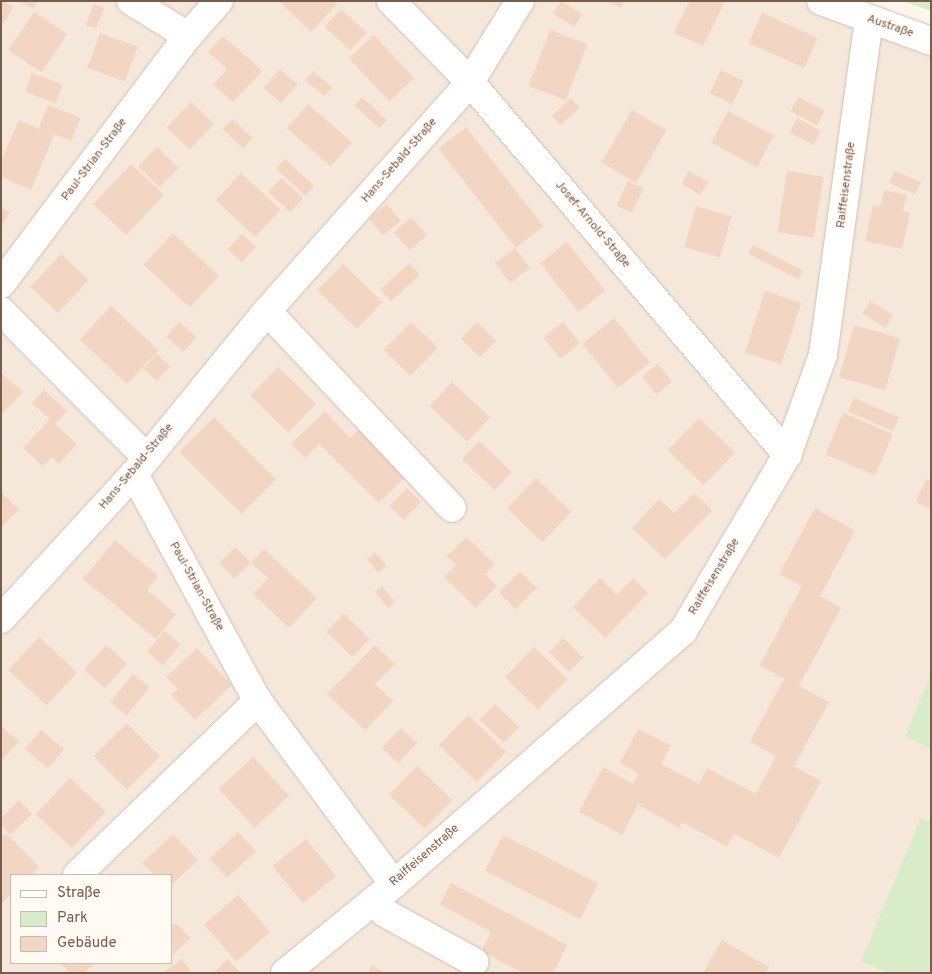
<!DOCTYPE html>
<html>
<head>
<meta charset="utf-8">
<style>
	body { margin:0 }
	#map { position:relative; width:932px; height:974px; overflow:hidden; background:#fdf6ec; font-family:Overpass,sans-serif }
	div>[style] { position:absolute }
	.residential>* { inset:0; background:#f5e8da }
	.green>* { inset:0; background:#d8ecc9 }
	.building>* { inset:0; background:#f3d5c3; transform-origin:0 0 }
	.roads { filter:drop-shadow(0 0 1px #d1beb0) drop-shadow(0 0 1px #d1beb0) }
	.minor>* { height:28px; margin:-14px; padding:0 14px; transform-origin:14px; border-radius:14px; background:#fff }
	span { translate:-50% -50%; white-space:nowrap; text-align:center; line-height:1.15; -webkit-text-stroke:4px #fffaf3; paint-order:stroke }
	.street-label { font-size:12px; color:#7a5c4d }
	.frame { position:absolute; inset:0; border:2px solid #7a5c4d; pointer-events:none }
	.legend { position:absolute; left:10px; top:874px; width:162px; height:90px; box-sizing:border-box; background:#fffaf3; border:1px solid #cabbb1; margin:0; padding:6px 9px; list-style:none; font-size:15px; color:#7a5c4d }
	.legend li { display:flex; align-items:center; gap:10px; height:25px }
	.legend b { width:25px; border:1px solid #cabbb1 }
</style>
</head>
<body>
<div id="map">
	<div class="residential">
		<div style="clip-path:polygon(evenodd,1px 1px,821px 1px,931px 52px,931px 673px,905px 737px,931px 749px,931px 973px,1px 973px,1px 1px,11px 875px,171px 875px,171px 963px,11px 963px,11px 875px)"></div>
	</div>
	<div class="green">
		<div style="clip-path:polygon(902px 1px,931px 1px,931px 11px)"></div>
		<div style="clip-path:polygon(931px 673px,931px 749px,905px 737px)"></div>
		<div style="clip-path:polygon(921px 818px,931px 822px,931px 973px,889px 973px,861px 961px)"></div>
	</div>
	<div class="building">
		<div style="clip-path:polygon(1px 1px,14px 6px,4px 23px,1px 21px)"></div>
		<div style="clip-path:polygon(20px 1px,38px 1px,33px 9px)"></div>
		<div style="clip-path:polygon(279px 1px,334px 1px,337px 4px,311px 32px)"></div>
		<div style="left:561px;top:1px;width:25px;height:15px;rotate:32deg"></div>
		<div style="clip-path:polygon(607px 1px,624px 1px,621px 8px)"></div>
		<div style="clip-path:polygon(690px 1px,725px 1px,703px 46px,674px 33px)"></div>
		<div style="left:94px;top:4px;width:11px;height:22px;rotate:22deg"></div>
		<div style="left:341px;top:9px;width:35px;height:24px;rotate:43deg"></div>
		<div style="left:34px;top:12px;width:40px;height:46px;rotate:34deg"></div>
		<div style="left:762px;top:13px;width:61px;height:33px;rotate:24deg"></div>
		<div style="left:550px;top:30px;width:40px;height:60px;rotate:21deg"></div>
		<div style="left:100px;top:33px;width:40px;height:37px;rotate:20deg"></div>
		<div style="left:374px;top:35px;width:59px;height:34px;rotate:47deg"></div>
		<div style="clip-path:polygon(223px 36px,262px 71px,233px 102px,213px 85px,227px 69px,208px 52px)"></div>
		<div style="left:280px;top:69px;width:23px;height:25px;rotate:41deg"></div>
		<div style="left:721px;top:70px;width:25px;height:26px;rotate:26deg"></div>
		<div style="left:313px;top:71px;width:25px;height:12px;rotate:40deg"></div>
		<div style="left:32px;top:73px;width:33px;height:20px;rotate:21deg"></div>
		<div style="left:362px;top:97px;width:34px;height:11px;rotate:43deg"></div>
		<div style="left:798px;top:97px;width:30px;height:16px;rotate:28deg"></div>
		<div style="left:571px;top:98px;width:13px;height:26px;rotate:48deg"></div>
		<div style="left:191px;top:102px;width:32px;height:35px;rotate:44deg"></div>
		<div style="left:308px;top:104px;width:58px;height:32px;rotate:41deg"></div>
		<div style="left:48px;top:105px;width:35px;height:25px;rotate:22deg"></div>
		<div style="left:632px;top:110px;width:40px;height:61px;rotate:30deg"></div>
		<div style="left:728px;top:111px;width:52px;height:36px;rotate:28deg"></div>
		<div style="left:797px;top:118px;width:27px;height:16px;rotate:28deg"></div>
		<div style="left:232px;top:119px;width:28px;height:14px;rotate:42deg"></div>
		<div style="clip-path:polygon(19px 120px,54px 135px,31px 190px,1px 177px,1px 161px)"></div>
		<div style="left:466px;top:127px;width:126px;height:35px;rotate:52deg"></div>
		<div style="left:157px;top:147px;width:30px;height:27px;rotate:44deg"></div>
		<div style="left:285px;top:159px;width:40px;height:13px;rotate:43deg"></div>
		<div style="left:131px;top:164px;width:45px;height:55px;rotate:43deg"></div>
		<div style="left:689px;top:171px;width:22px;height:15px;rotate:30deg"></div>
		<div style="left:787px;top:171px;width:37px;height:62px;rotate:9deg"></div>
		<div style="left:894px;top:171px;width:29px;height:13px;rotate:22deg"></div>
		<div style="left:241px;top:173px;width:54px;height:37px;rotate:43deg"></div>
		<div style="left:281px;top:178px;width:30px;height:19px;rotate:42deg"></div>
		<div style="left:628px;top:181px;width:17px;height:27px;rotate:25deg"></div>
		<div style="clip-path:polygon(884px 190px,907px 195px,903px 211px,910px 213px,902px 249px,865px 241px,873px 205px,880px 207px)"></div>
		<div style="left:387px;top:204px;width:22px;height:23px;rotate:51deg"></div>
		<div style="left:696px;top:206px;width:37px;height:43px;rotate:16deg"></div>
		<div style="clip-path:polygon(1px 207px,10px 212px,1px 227px)"></div>
		<div style="left:411px;top:217px;width:24px;height:23px;rotate:48deg"></div>
		<div style="left:173px;top:233px;width:63px;height:43px;rotate:43deg"></div>
		<div style="left:242px;top:234px;width:19px;height:21px;rotate:43deg"></div>
		<div style="left:567px;top:242px;width:62px;height:34px;rotate:52deg"></div>
		<div style="left:753px;top:245px;width:56px;height:10px;rotate:27deg"></div>
		<div style="left:515px;top:248px;width:25px;height:25px;rotate:53deg"></div>
		<div style="left:61px;top:254px;width:38px;height:45px;rotate:43deg"></div>
		<div style="left:409px;top:263px;width:16px;height:39px;rotate:47deg"></div>
		<div style="left:343px;top:264px;width:55px;height:37px;rotate:44deg"></div>
		<div style="left:765px;top:291px;width:38px;height:65px;rotate:18deg"></div>
		<div style="left:870px;top:301px;width:27px;height:15px;rotate:31deg"></div>
		<div style="left:111px;top:306px;width:65px;height:46px;rotate:43deg"></div>
		<div style="left:614px;top:318px;width:57px;height:41px;rotate:51deg"></div>
		<div style="left:179px;top:322px;width:23px;height:20px;rotate:40deg"></div>
		<div style="left:411px;top:322px;width:37px;height:39px;rotate:44deg"></div>
		<div style="left:477px;top:322px;width:27px;height:23px;rotate:45deg"></div>
		<div style="left:563px;top:322px;width:27px;height:25px;rotate:51deg"></div>
		<div style="left:854px;top:325px;width:48px;height:54px;rotate:16deg"></div>
		<div style="left:157px;top:354px;width:18px;height:20px;rotate:43deg"></div>
		<div style="left:658px;top:364px;width:23px;height:20px;rotate:52deg"></div>
		<div style="left:278px;top:367px;width:53px;height:40px;rotate:44deg"></div>
		<div style="clip-path:polygon(1px 373px,23px 392px,1px 415px)"></div>
		<div style="left:452px;top:382px;width:52px;height:33px;rotate:43deg"></div>
		<div style="clip-path:polygon(44px 390px,67px 411px,55px 424px,77px 444px,59px 464px,52px 457px,43px 466px,23px 448px,50px 419px,32px 403px)"></div>
		<div style="left:854px;top:398px;width:49px;height:15px;rotate:23deg"></div>
		<div style="clip-path:polygon(325px 411px,350px 438px,359px 429px,406px 476px,379px 503px,319px 444px,305px 458px,291px 444px)"></div>
		<div style="left:843px;top:413px;width:54px;height:45px;rotate:23deg"></div>
		<div style="left:214px;top:417px;width:88px;height:49px;rotate:45deg"></div>
		<div style="left:699px;top:418px;width:50px;height:45px;rotate:44deg"></div>
		<div style="left:479px;top:441px;width:45px;height:25px;rotate:43deg"></div>
		<div style="left:536px;top:478px;width:49px;height:42px;rotate:44deg"></div>
		<div style="clip-path:polygon(926px 479px,931px 481px,931px 509px,916px 502px)"></div>
		<div style="left:407px;top:488px;width:20px;height:25px;rotate:45deg"></div>
		<div style="clip-path:polygon(1px 492px,19px 509px,1px 528px)"></div>
		<div style="clip-path:polygon(694px 493px,712px 510px,665px 559px,632px 528px,659px 499px,674px 513px)"></div>
		<div style="clip-path:polygon(815px 508px,855px 531px,820px 596px,841px 608px,799px 686px,829px 702px,794px 766px,821px 781px,779px 858px,734px 834px,727px 847px,682px 822px,679px 828px,638px 805px,622px 835px,579px 812px,603px 767px,633px 784px,639px 774px,620px 763px,638px 729px,671px 746px,661px 764px,699px 784px,707px 768px,756px 794px,776px 756px,750px 742px,784px 679px,760px 665px,802px 586px,779px 574px)"></div>
		<div style="clip-path:polygon(466px 537px,495px 564px,485px 574px,497px 586px,476px 608px,444px 577px,456px 565px,447px 556px)"></div>
		<div style="clip-path:polygon(115px 540px,158px 576px,147px 590px,176px 614px,156px 639px,83px 579px)"></div>
		<div style="left:236px;top:547px;width:22px;height:23px;rotate:47deg"></div>
		<div style="clip-path:polygon(264px 549px,317px 598px,289px 628px,253px 594px,268px 578px,251px 563px)"></div>
		<div style="left:375px;top:552px;width:18px;height:11px;rotate:49deg"></div>
		<div style="left:520px;top:571px;width:24px;height:30px;rotate:45deg"></div>
		<div style="clip-path:polygon(600px 578px,617px 595px,633px 578px,648px 593px,605px 638px,573px 607px)"></div>
		<div style="left:382px;top:586px;width:21px;height:9px;rotate:51deg"></div>
		<div style="left:344px;top:614px;width:36px;height:25px;rotate:44deg"></div>
		<div style="left:164px;top:631px;width:21px;height:27px;rotate:39deg"></div>
		<div style="left:39px;top:637px;width:52px;height:45px;rotate:43deg"></div>
		<div style="left:563px;top:638px;width:28px;height:20px;rotate:44deg"></div>
		<div style="left:106px;top:645px;width:28px;height:33px;rotate:42deg"></div>
		<div style="clip-path:polygon(375px 645px,395px 664px,375px 684px,393px 701px,365px 730px,327px 694px)"></div>
		<div style="left:534px;top:647px;width:46px;height:42px;rotate:44deg"></div>
		<div style="clip-path:polygon(197px 648px,232px 685px,195px 720px,171px 695px,178px 689px,166px 677px)"></div>
		<div style="left:133px;top:674px;width:21px;height:36px;rotate:39deg"></div>
		<div style="left:495px;top:704px;width:33px;height:22px;rotate:44deg"></div>
		<div style="left:468px;top:715px;width:53px;height:42px;rotate:44deg"></div>
		<div style="left:127px;top:723px;width:47px;height:47px;rotate:45deg"></div>
		<div style="clip-path:polygon(1px 726px,19px 741px,1px 761px)"></div>
		<div style="left:401px;top:728px;width:22px;height:28px;rotate:43deg"></div>
		<div style="left:41px;top:730px;width:30px;height:25px;rotate:40deg"></div>
		<div style="left:253px;top:757px;width:53px;height:47px;rotate:47deg"></div>
		<div style="left:417px;top:766px;width:49px;height:40px;rotate:44deg"></div>
		<div style="left:70px;top:778px;width:49px;height:50px;rotate:43deg"></div>
		<div style="clip-path:polygon(19px 800px,32px 814px,10px 835px,1px 825px,1px 818px)"></div>
		<div style="left:238px;top:832px;width:26px;height:39px;rotate:47deg"></div>
		<div style="clip-path:polygon(6px 833px,39px 867px,31px 875px,11px 875px,11px 894px,1px 904px,1px 837px)"></div>
		<div style="clip-path:polygon(173px 834px,198px 860px,171px 885px,171px 875px,154px 875px,142px 863px)"></div>
		<div style="left:503px;top:835px;width:107px;height:40px;rotate:27deg"></div>
		<div style="left:306px;top:839px;width:48px;height:43px;rotate:51deg"></div>
		<div style="clip-path:polygon(451px 883px,567px 945px,553px 973px,523px 973px,481px 951px,491px 932px,440px 904px)"></div>
		<div style="left:238px;top:895px;width:49px;height:45px;rotate:49deg"></div>
		<div style="clip-path:polygon(176px 923px,191px 938px,173px 955px,171px 927px)"></div>
		<div style="clip-path:polygon(722px 940px,769px 967px,766px 973px,703px 973px)"></div>
		<div style="clip-path:polygon(182px 959px,192px 973px,163px 973px)"></div>
		<div style="clip-path:polygon(228px 959px,241px 973px,213px 973px)"></div>
		<div style="clip-path:polygon(60px 963px,95px 963px,84px 973px,70px 973px)"></div>
		<div style="clip-path:polygon(372px 965px,385px 973px,368px 973px)"></div>
	</div>
	<div class="roads">
		<div class="minor">
			<div style="left:391px;top:1px;width:113px;rotate:45.7deg"></div>
			<div style="left:470px;top:82px;width:490px;rotate:49.6deg"></div>
			<div style="left:821px;top:1px;width:117px;rotate:20deg"></div>
			<div style="left:188px;top:36px;width:47px;rotate:-48.5deg"></div>
			<div style="left:1px;top:284px;width:311px;rotate:-53deg"></div>
			<div style="left:188px;top:36px;width:67px;rotate:-148.4deg"></div>
			<div style="left:1px;top:311px;width:206px;rotate:45.2deg"></div>
			<div style="left:267px;top:311px;width:270px;rotate:46.8deg"></div>
			<div style="left:134px;top:474px;width:259px;rotate:61.4deg"></div>
			<div style="left:258px;top:701px;width:228px;rotate:53.4deg"></div>
			<div style="left:1px;top:619px;width:197px;rotate:-47.5deg"></div>
			<div style="left:134px;top:474px;width:210px;rotate:-50.8deg"></div>
			<div style="left:267px;top:311px;width:306px;rotate:-48.4deg"></div>
			<div style="left:470px;top:82px;width:95px;rotate:-58.3deg"></div>
			<div style="left:77px;top:875px;width:251px;rotate:-43.9deg"></div>
			<div style="left:374px;top:901px;width:16px;rotate:47deg"></div>
			<div style="left:385px;top:913px;width:102px;rotate:28.8deg"></div>
			<div style="left:285px;top:973px;width:141px;rotate:-39.2deg"></div>
			<div style="left:394px;top:884px;width:384px;rotate:-41.2deg"></div>
			<div style="left:683px;top:631px;width:204px;rotate:-59.4deg"></div>
			<div style="left:787px;top:455px;width:106px;rotate:-70.2deg"></div>
			<div style="left:823px;top:355px;width:338px;rotate:-82.2deg"></div>
		</div>
	</div>
	<div class="street-label">
		<span style="left:890px;top:27px;rotate:19deg">Austraße</span>
		<span style="left:95px;top:160px;rotate:-53deg">Paul-Strian-Straße</span>
		<span style="left:400px;top:161px;rotate:-49deg">Hans-Sebald-Straße</span>
		<span style="left:847px;top:185px;rotate:-83deg">Raiffeisenstraße</span>
		<span style="left:592px;top:225px;rotate:50deg">Josef-Arnold-Straße</span>
		<span style="left:137px;top:467px;rotate:-50deg">Hans-Sebald-Straße</span>
		<span style="left:715px;top:577px;rotate:-59deg">Raiffeisenstraße</span>
		<span style="left:196px;top:587px;rotate:61deg">Paul-Strian-Straße</span>
		<span style="left:425px;top:856px;rotate:-41deg">Raiffeisenstraße</span>
	</div>
	<div class="frame"></div>
	<ul class="legend">
	<li><b style="height:6px;background:#fff"></b>Straße</li>
	<li><b style="height:14px;background:#d8ecc9"></b>Park</li>
	<li><b style="height:14px;background:#f3d5c3"></b>Gebäude</li>
	</ul>
</div>
</body>
</html>
